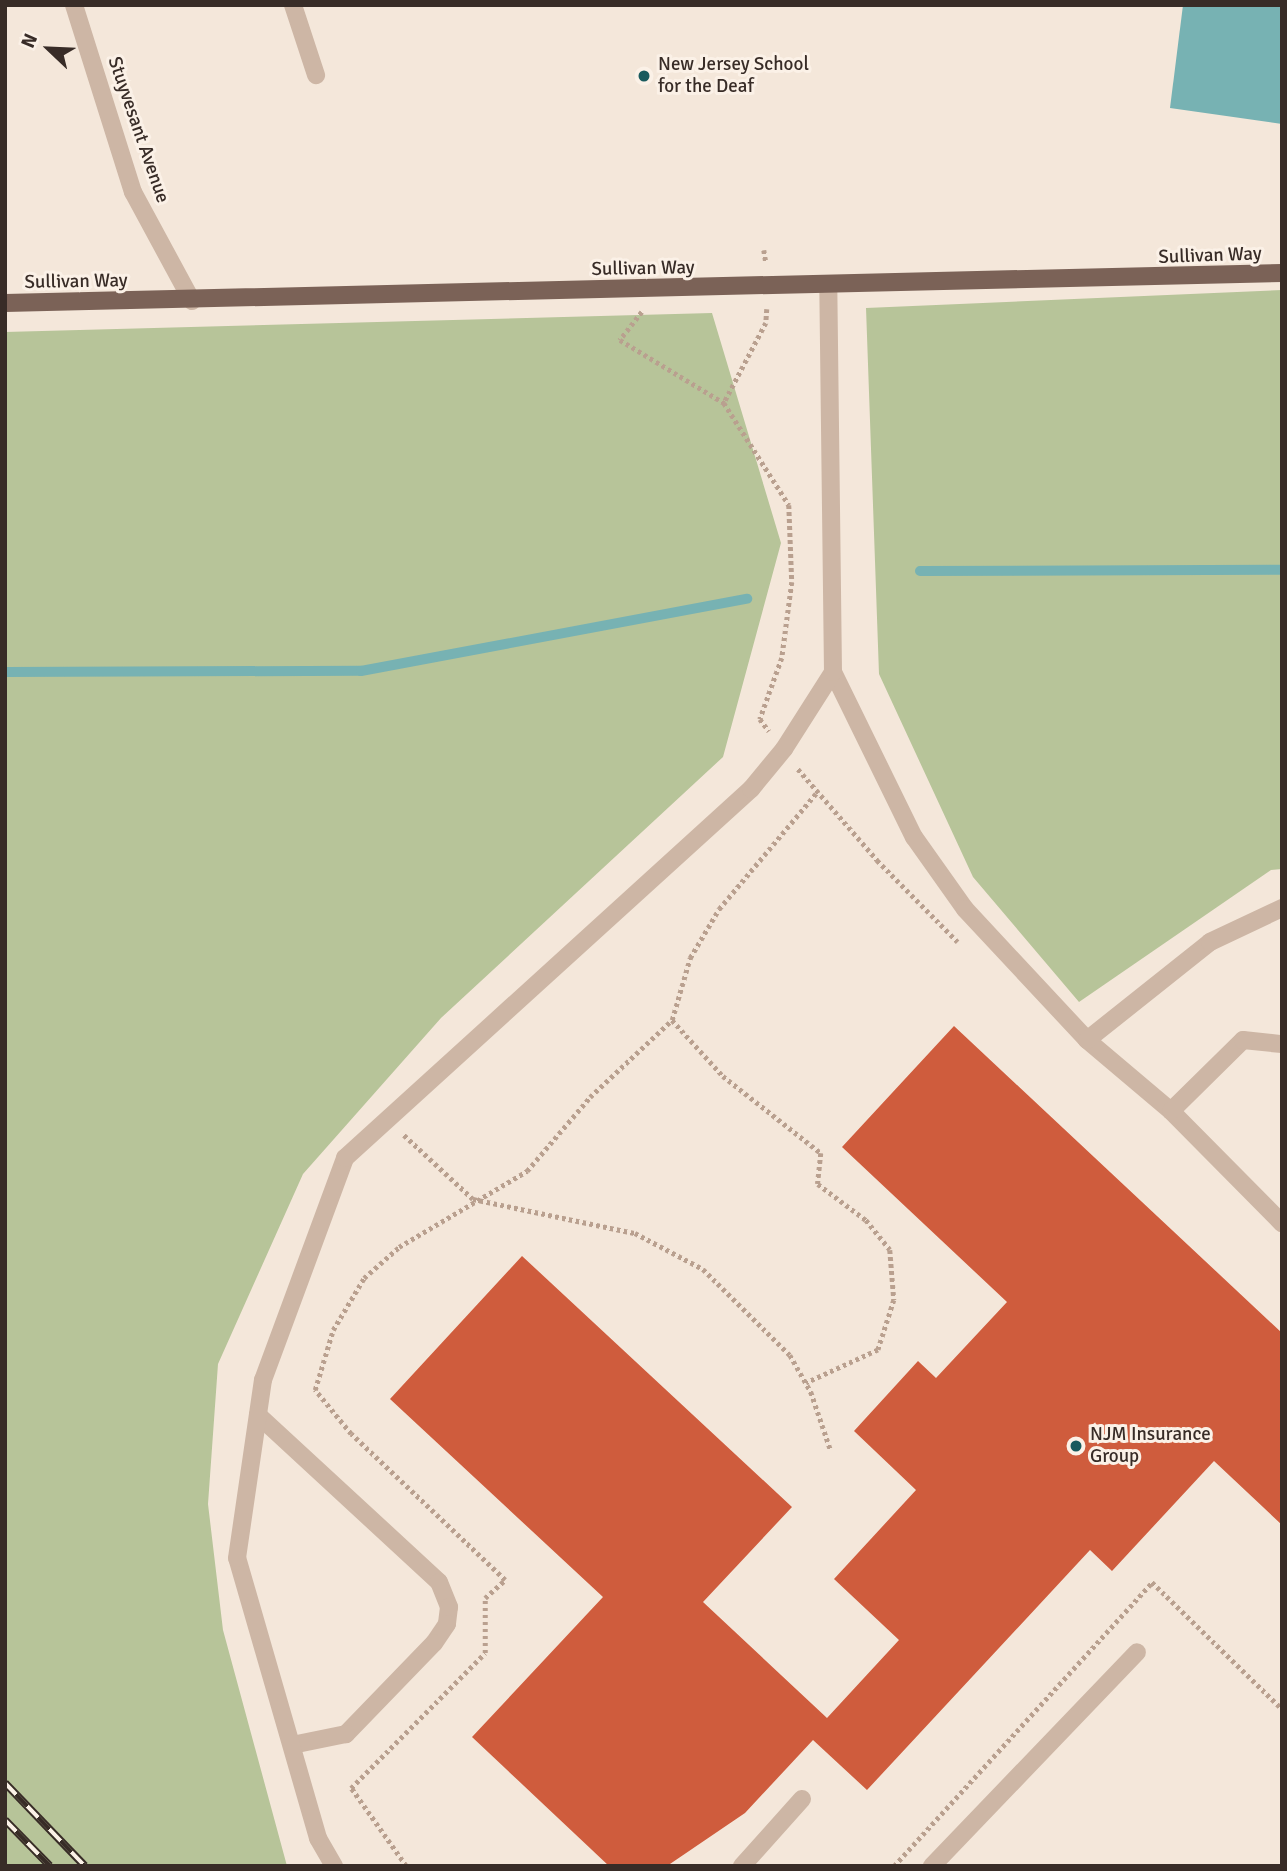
<!DOCTYPE html>
<html>
<head>
<meta charset="utf-8">
<style>
	body { margin:0 }
	#map { position:relative; width:1287px; height:1871px; overflow:hidden; background:#f4e7da; font-family:Signika,sans-serif }
	div>[style] { position:absolute }
	.green>* { inset:0; background:#b7c499 }
	.water>* { inset:0; background:#77b2b3 }
	.stream>* { height:10px; margin:-5px; padding:0 5px; transform-origin:5px; border-radius:5px; background:#77b2b3 }
	.building>* { inset:0; background:#cf5c3d }
	.path>* { height:4.5px; margin-top:-2.25px; transform-origin:0; background:repeating-linear-gradient(90deg,#b9a08f 0 3.5px,transparent 0 7px) }
	.minor>* { height:18px; margin:-9px; padding:0 9px; transform-origin:9px; border-radius:9px; background:#cdb6a5 }
	.major>* { height:18px; margin:-9px; padding:0 9px; transform-origin:9px; border-radius:9px; background:#7b6257 }
	.rail>* { height:8px; margin-top:-4px; transform-origin:0; background:repeating-linear-gradient(90deg,#fbf1e7 0 16px,#382c27 0 32px); box-sizing:border-box; border-block:2px solid #382c27 }
	.dots>* { width:19px; height:19px; translate:-50% -50%; box-sizing:border-box; border:4px solid #fbf1e7; border-radius:50% }
	span { translate:-50% -50%; white-space:nowrap; text-align:center; line-height:1.15; -webkit-text-stroke:6px #fbf1e7; paint-order:stroke }
	.poi-label { font-size:19px; color:#382c27 }
	.left { translate:0 -50%; text-align:left }
	.street-label { font-size:19px; color:#382c27 }
	.frame { position:absolute; inset:0; border:7px solid #382c27; pointer-events:none }
	.north { position:absolute; left:14px; top:14px; width:70px; height:70px; -webkit-text-stroke:5px #fbf1e7; paint-order:stroke; rotate:293deg; font-size:19px; font-weight:700; line-height:28px; text-align:center; color:#382c27 }
	.north::after { content:''; display:block; margin:auto; width:24px; height:32px; background:#382c27; clip-path:polygon(50% 0,100% 100%,50% 72%,0 100%) }
</style>
</head>
<body>
<div id="map">
	<div class="green">
		<div style="clip-path:polygon(1282px 290px,1282px 869px,1271px 870px,1079px 1002px,973px 877px,879px 674px,866px 308px)"></div>
		<div style="clip-path:polygon(712px 313px,781px 543px,723px 757px,441px 1018px,303px 1174px,218px 1364px,208px 1504px,223px 1630px,287px 1866px,5px 1866px,5px 332px)"></div>
	</div>
	<div class="water">
		<div style="clip-path:polygon(1183px 5px,1282px 5px,1282px 124px,1170px 108px)"></div>
	</div>
	<div class="stream">
		<div style="left:920px;top:571px;width:362px;rotate:-0.2deg"></div>
		<div style="left:5px;top:672px;width:356px;rotate:-0.2deg"></div>
		<div style="left:361px;top:671px;width:393px;rotate:-10.6deg"></div>
	</div>
	<div class="building">
		<div style="clip-path:polygon(954px 1026px,1282px 1333px,1282px 1525px,1214px 1461px,1112px 1571px,1090px 1550px,867px 1790px,813px 1740px,745px 1813px,667px 1866px,609px 1866px,472px 1737px,603px 1597px,390px 1399px,522px 1256px,792px 1507px,703px 1602px,827px 1718px,899px 1640px,834px 1579px,916px 1490px,854px 1431px,918px 1361px,936px 1378px,1007px 1302px,842px 1147px)"></div>
	</div>
	<div class="path">
		<div style="left:764px;top:250px;width:12px;rotate:81deg"></div>
		<div style="left:767px;top:309px;width:14px;rotate:94deg"></div>
		<div style="left:766px;top:323px;width:90px;rotate:117.7deg"></div>
		<div style="left:724px;top:403px;width:121px;rotate:57.5deg"></div>
		<div style="left:789px;top:505px;width:77px;rotate:87.8deg"></div>
		<div style="left:792px;top:582px;width:77px;rotate:97.5deg"></div>
		<div style="left:782px;top:658px;width:65px;rotate:109.8deg"></div>
		<div style="left:760px;top:719px;width:15px;rotate:53deg"></div>
		<div style="left:642px;top:312px;width:36px;rotate:128deg"></div>
		<div style="left:620px;top:340px;width:122px;rotate:31.2deg"></div>
		<div style="left:798px;top:769px;width:121px;rotate:49deg"></div>
		<div style="left:877px;top:860px;width:115px;rotate:45.4deg"></div>
		<div style="left:672px;top:1020px;width:76px;rotate:47.7deg"></div>
		<div style="left:723px;top:1076px;width:125px;rotate:38.2deg"></div>
		<div style="left:821px;top:1153px;width:31px;rotate:96deg"></div>
		<div style="left:818px;top:1184px;width:60px;rotate:36.9deg"></div>
		<div style="left:866px;top:1220px;width:38px;rotate:51deg"></div>
		<div style="left:890px;top:1250px;width:50px;rotate:85.4deg"></div>
		<div style="left:894px;top:1300px;width:52px;rotate:107.7deg"></div>
		<div style="left:878px;top:1350px;width:79px;rotate:155.4deg"></div>
		<div style="left:404px;top:1135px;width:94px;rotate:42.8deg"></div>
		<div style="left:473px;top:1199px;width:166px;rotate:11.9deg"></div>
		<div style="left:635px;top:1233px;width:77px;rotate:27.9deg"></div>
		<div style="left:703px;top:1269px;width:122px;rotate:44.7deg"></div>
		<div style="left:790px;top:1355px;width:43px;rotate:60.4deg"></div>
		<div style="left:811px;top:1392px;width:62px;rotate:71.3deg"></div>
		<div style="left:406px;top:1866px;width:95px;rotate:-125.2deg"></div>
		<div style="left:351px;top:1788px;width:190px;rotate:-45.2deg"></div>
		<div style="left:485px;top:1653px;width:55px;rotate:-90deg"></div>
		<div style="left:485px;top:1598px;width:27px;rotate:-42deg"></div>
		<div style="left:505px;top:1580px;width:212px;rotate:-136.5deg"></div>
		<div style="left:351px;top:1434px;width:57px;rotate:-129.3deg"></div>
		<div style="left:315px;top:1390px;width:63px;rotate:-73.3deg"></div>
		<div style="left:333px;top:1330px;width:61px;rotate:-59.2deg"></div>
		<div style="left:364px;top:1278px;width:47px;rotate:-41.5deg"></div>
		<div style="left:399px;top:1247px;width:149px;rotate:-30.7deg"></div>
		<div style="left:527px;top:1171px;width:97px;rotate:-49.6deg"></div>
		<div style="left:590px;top:1097px;width:112px;rotate:-43.2deg"></div>
		<div style="left:672px;top:1020px;width:65px;rotate:-73.8deg"></div>
		<div style="left:690px;top:958px;width:57px;rotate:-59.4deg"></div>
		<div style="left:719px;top:909px;width:154px;rotate:-50deg"></div>
		<div style="left:894px;top:1866px;width:384px;rotate:-47.7deg"></div>
		<div style="left:1152px;top:1582px;width:182px;rotate:44.3deg"></div>
	</div>
	<div class="minor">
		<div style="left:74px;top:5px;width:196px;rotate:72.5deg"></div>
		<div style="left:133px;top:192px;width:124px;rotate:61.6deg"></div>
		<div style="left:293px;top:5px;width:74px;rotate:71.8deg"></div>
		<div style="left:833px;top:672px;width:184px;rotate:63.9deg"></div>
		<div style="left:914px;top:837px;width:88px;rotate:54.7deg"></div>
		<div style="left:965px;top:909px;width:179px;rotate:47deg"></div>
		<div style="left:1087px;top:1040px;width:110px;rotate:40.2deg"></div>
		<div style="left:1171px;top:1111px;width:158px;rotate:45.3deg"></div>
		<div style="left:1087px;top:1040px;width:157px;rotate:-38.5deg"></div>
		<div style="left:1210px;top:942px;width:80px;rotate:-25.3deg"></div>
		<div style="left:1171px;top:1111px;width:101px;rotate:-44.6deg"></div>
		<div style="left:1243px;top:1040px;width:39px;rotate:6deg"></div>
		<div style="left:258px;top:1415px;width:246px;rotate:42.7deg"></div>
		<div style="left:439px;top:1582px;width:27px;rotate:68deg"></div>
		<div style="left:449px;top:1607px;width:17px;rotate:97deg"></div>
		<div style="left:447px;top:1624px;width:23px;rotate:124deg"></div>
		<div style="left:434px;top:1643px;width:127px;rotate:134deg"></div>
		<div style="left:346px;top:1734px;width:55px;rotate:168.5deg"></div>
		<div style="left:334px;top:1866px;width:32px;rotate:-120deg"></div>
		<div style="left:318px;top:1838px;width:291px;rotate:-106.1deg"></div>
		<div style="left:237px;top:1558px;width:180px;rotate:-81.7deg"></div>
		<div style="left:263px;top:1380px;width:237px;rotate:-69.7deg"></div>
		<div style="left:345px;top:1158px;width:549px;rotate:-42.27deg"></div>
		<div style="left:751px;top:789px;width:52px;rotate:-50.5deg"></div>
		<div style="left:784px;top:749px;width:91px;rotate:-57.5deg"></div>
		<div style="left:833px;top:672px;width:386px;rotate:-90.7deg"></div>
		<div style="left:742px;top:1866px;width:90px;rotate:-48.2deg"></div>
		<div style="left:932px;top:1866px;width:296px;rotate:-46.2deg"></div>
	</div>
	<div class="major">
		<div style="left:5px;top:303px;width:1277px;rotate:-1.35deg"></div>
	</div>
	<div class="rail">
		<div style="left:5px;top:1783px;width:115px;rotate:46.1deg"></div>
		<div style="left:5px;top:1820px;width:64px;rotate:45.6deg"></div>
	</div>
	<div class="dots">
		<div style="left:644px;top:76px;background:#195a5d"></div>
		<div style="left:1076px;top:1446px;background:#195a5d"></div>
	</div>
	<div class="poi-label">
		<span class="left" style="left:658px;top:76px">New Jersey School<br>for the Deaf</span>
		<span class="left" style="left:1090px;top:1446px">NJM Insurance<br>Group</span>
	</div>
	<div class="street-label">
		<span style="left:138px;top:130px;rotate:71deg">Stuyvesant Avenue</span>
		<span style="left:1210px;top:256px;rotate:-2deg">Sullivan Way</span>
		<span style="left:643px;top:269px;rotate:-1deg">Sullivan Way</span>
		<span style="left:76px;top:282px;rotate:-1deg">Sullivan Way</span>
	</div>
	<div class="frame"></div>
	<div class="north">N</div>
</div>
</body>
</html>
